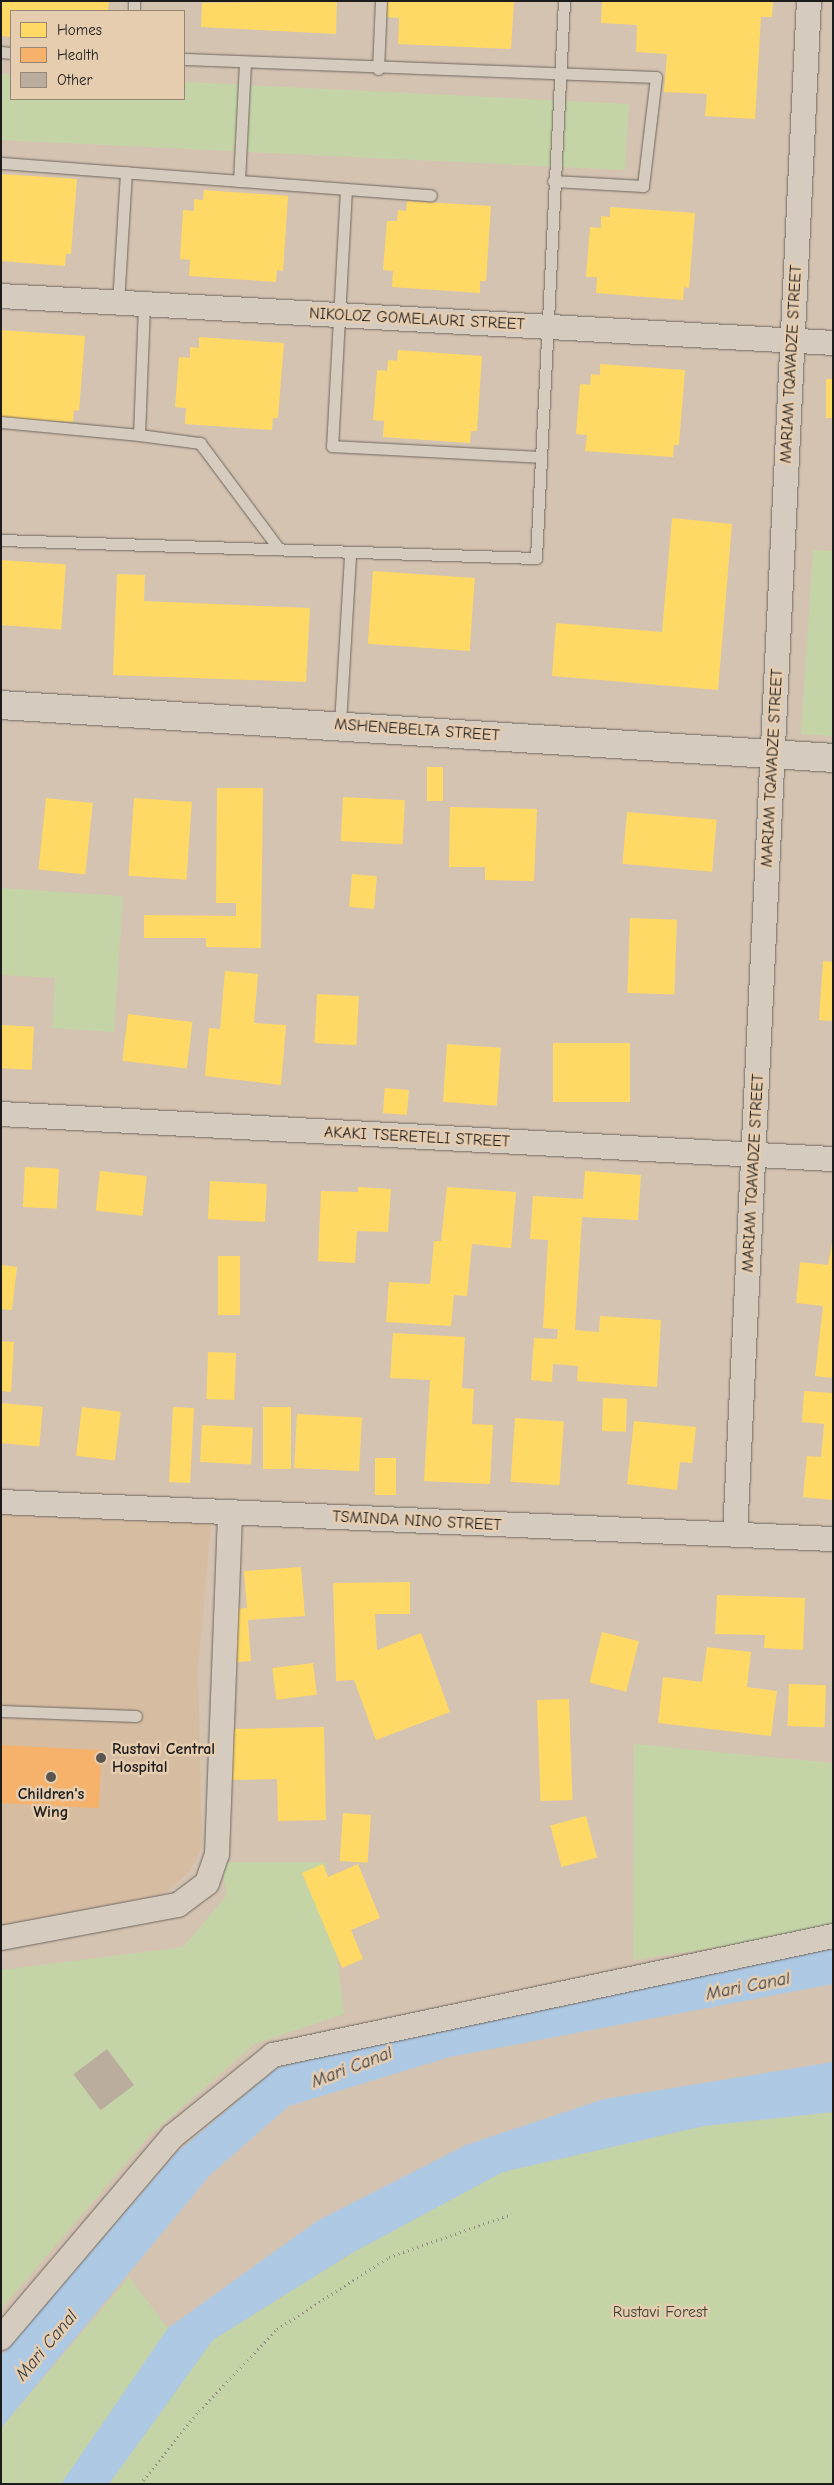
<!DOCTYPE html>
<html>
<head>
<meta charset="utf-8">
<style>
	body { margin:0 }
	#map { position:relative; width:834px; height:2485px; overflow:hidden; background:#d4c3b1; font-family:"Comic Neue",sans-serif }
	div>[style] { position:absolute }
	.built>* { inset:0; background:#d6bda2 }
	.green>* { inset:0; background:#c5d4a7 }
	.water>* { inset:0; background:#aec9e3 }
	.homes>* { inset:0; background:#ffd966; transform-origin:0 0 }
	.health>* { inset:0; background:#f6b26b; transform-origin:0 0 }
	.building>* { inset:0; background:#bbad9e; transform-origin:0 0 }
	.path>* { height:3px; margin-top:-1.5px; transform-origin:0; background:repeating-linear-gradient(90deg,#968e86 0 1px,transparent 0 5px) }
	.roads { filter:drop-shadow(0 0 1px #6f675f) drop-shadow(0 0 1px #6f675f) }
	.lane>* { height:11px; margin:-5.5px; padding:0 5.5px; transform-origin:5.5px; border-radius:5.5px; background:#d5cbbf }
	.street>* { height:24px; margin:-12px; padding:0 12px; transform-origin:12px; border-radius:12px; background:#d5cbbf }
	.primary>* { height:28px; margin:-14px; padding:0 14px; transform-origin:14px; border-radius:14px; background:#d5cbbf }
	.dots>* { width:14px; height:14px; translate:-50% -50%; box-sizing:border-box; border:2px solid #e7cdaf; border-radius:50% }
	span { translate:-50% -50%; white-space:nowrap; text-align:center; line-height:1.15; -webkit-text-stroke:5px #e7cdaf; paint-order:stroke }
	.street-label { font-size:16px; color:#1c1c1c }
	.poi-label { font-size:16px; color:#1c1c1c; font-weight:700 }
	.left { translate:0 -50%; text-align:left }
	.park-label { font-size:16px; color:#3b4436 }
	.water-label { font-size:18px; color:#363f48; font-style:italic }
	.frame { position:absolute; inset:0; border:2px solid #1c1c1c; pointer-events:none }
	.legend { position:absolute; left:10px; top:10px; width:175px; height:90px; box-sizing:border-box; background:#e7cdaf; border:1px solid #968674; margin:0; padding:6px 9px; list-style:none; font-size:15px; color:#1c1c1c }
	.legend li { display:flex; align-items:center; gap:10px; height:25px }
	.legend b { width:25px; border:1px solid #968674 }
</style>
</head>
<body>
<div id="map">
	<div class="built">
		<div style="clip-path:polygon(1px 1514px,211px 1524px,198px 1669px,202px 1847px,189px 1872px,164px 1894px,1px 1926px)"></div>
	</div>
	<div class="green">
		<div style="clip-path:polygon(1px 74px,11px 74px,11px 99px,184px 99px,184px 82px,629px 104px,625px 170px,1px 140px)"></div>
		<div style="clip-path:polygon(813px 550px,833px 551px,833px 736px,801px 734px)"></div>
		<div style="clip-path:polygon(1px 888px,123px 896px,114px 1032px,52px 1028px,55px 978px,1px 975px)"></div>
		<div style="clip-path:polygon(634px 1744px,833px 1763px,833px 1930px,633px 1960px)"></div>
		<div style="clip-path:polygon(221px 1862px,326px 1862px,344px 2014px,254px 2044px,149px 2136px,1px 2309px,1px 1970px,183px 1947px,227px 1895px)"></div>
		<div style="clip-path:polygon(833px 2112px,833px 2484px,109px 2484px,213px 2340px,352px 2253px,503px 2172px,704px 2126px)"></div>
		<div style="clip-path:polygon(129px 2277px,168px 2328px,61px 2484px,1px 2484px,1px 2428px)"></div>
	</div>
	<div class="water">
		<div style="clip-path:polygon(833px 1946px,833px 1984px,450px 2057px,289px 2106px,210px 2175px,1px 2428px,1px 2356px,177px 2152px,277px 2068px,446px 2023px,722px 1972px)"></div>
		<div style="clip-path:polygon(833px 2062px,833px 2112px,704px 2126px,503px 2172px,352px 2253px,213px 2340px,109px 2484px,61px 2484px,168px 2328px,317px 2221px,466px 2145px,604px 2099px)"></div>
	</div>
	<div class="homes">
		<div style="clip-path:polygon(1px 1px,109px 1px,108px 11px,11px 11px,11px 37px,1px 36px)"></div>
		<div style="clip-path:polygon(337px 1px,336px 34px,201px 27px,202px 3px,196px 3px)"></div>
		<div style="clip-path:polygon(386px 1px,514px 1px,511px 49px,398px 44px,399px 18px,385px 17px)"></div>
		<div style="clip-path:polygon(602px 1px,773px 1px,772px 17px,761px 17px,755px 119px,705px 116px,707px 94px,664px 92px,667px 54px,636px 52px,637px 25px,601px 23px)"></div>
		<div style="clip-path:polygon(1px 174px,77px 179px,71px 254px,66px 254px,65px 266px,1px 261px)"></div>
		<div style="clip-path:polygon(204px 190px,288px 196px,283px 271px,277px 270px,276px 282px,189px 276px,190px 260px,180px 259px,183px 210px,194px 211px,194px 199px,203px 200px)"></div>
		<div style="clip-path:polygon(407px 201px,491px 206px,486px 281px,480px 281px,480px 293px,392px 287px,393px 271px,383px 270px,387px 221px,397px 221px,398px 210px,406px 211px)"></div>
		<div style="clip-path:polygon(610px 207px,695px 213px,689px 288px,684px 287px,683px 300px,596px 293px,597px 277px,586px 277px,590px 227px,601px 228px,601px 216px,610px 217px)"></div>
		<div style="clip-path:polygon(1px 330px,85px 336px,79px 411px,74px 410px,73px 422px,1px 418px)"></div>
		<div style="clip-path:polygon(199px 337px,284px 343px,278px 418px,273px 418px,272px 430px,185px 424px,186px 408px,175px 407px,179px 357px,190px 358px,190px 347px,199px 348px)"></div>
		<div style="clip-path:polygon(398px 350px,482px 356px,477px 431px,471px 431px,470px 443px,383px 437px,384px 421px,373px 420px,377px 370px,387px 371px,388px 360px,397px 361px)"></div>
		<div style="clip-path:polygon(600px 364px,685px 370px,679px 445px,674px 445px,673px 457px,585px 451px,587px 435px,576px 434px,580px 384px,590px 385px,591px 374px,600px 375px)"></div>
		<div style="left:826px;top:379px;width:7px;height:39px"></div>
		<div style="clip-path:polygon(672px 518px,732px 524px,718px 690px,552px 676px,556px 623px,662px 632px)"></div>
		<div style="left:1px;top:560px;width:65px;height:65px;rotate:4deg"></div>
		<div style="left:373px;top:571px;width:102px;height:73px;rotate:4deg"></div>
		<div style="clip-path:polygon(117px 574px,145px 575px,144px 601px,310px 608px,306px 682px,113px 675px)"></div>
		<div style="left:427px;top:767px;width:16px;height:34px"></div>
		<div style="clip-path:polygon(217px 788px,263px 788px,261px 948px,206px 947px,206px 938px,144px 938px,144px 915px,236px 916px,236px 903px,216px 903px)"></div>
		<div style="left:343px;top:797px;width:62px;height:44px;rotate:3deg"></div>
		<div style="left:46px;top:798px;width:47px;height:72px;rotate:6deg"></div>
		<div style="left:134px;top:798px;width:58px;height:78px;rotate:4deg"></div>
		<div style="clip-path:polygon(450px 807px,537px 809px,534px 881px,485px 880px,485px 867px,449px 867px)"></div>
		<div style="left:627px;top:812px;width:90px;height:52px;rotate:5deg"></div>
		<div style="left:352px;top:874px;width:25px;height:33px;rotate:5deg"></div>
		<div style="left:630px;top:918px;width:47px;height:75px;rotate:2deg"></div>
		<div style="clip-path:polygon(823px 961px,833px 962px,833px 1021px,819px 1020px)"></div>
		<div style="clip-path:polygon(225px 971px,258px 974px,254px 1023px,286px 1025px,281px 1085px,205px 1076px,209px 1028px,220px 1029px)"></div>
		<div style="left:317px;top:994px;width:42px;height:49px;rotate:3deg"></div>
		<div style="left:128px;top:1014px;width:65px;height:47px;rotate:7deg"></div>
		<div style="left:1px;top:1025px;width:33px;height:43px;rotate:3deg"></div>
		<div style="left:553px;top:1043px;width:77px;height:59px"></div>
		<div style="left:447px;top:1044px;width:54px;height:58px;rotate:4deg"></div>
		<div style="left:385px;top:1088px;width:24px;height:25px;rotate:5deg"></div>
		<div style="left:25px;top:1167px;width:34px;height:40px;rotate:3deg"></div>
		<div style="left:100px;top:1171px;width:47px;height:40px;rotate:6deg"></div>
		<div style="clip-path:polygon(585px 1171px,641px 1175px,638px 1220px,582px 1217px,575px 1330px,599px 1332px,600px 1316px,661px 1320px,657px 1387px,577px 1381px,578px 1366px,553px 1364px,552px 1382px,531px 1380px,534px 1338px,557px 1339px,558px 1329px,543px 1328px,548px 1240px,530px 1239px,533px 1196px,583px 1199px)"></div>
		<div style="left:210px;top:1181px;width:57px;height:38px;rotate:3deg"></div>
		<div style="clip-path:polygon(358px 1187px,391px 1189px,388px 1232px,357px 1231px,355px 1263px,318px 1261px,321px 1191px,358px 1192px)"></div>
		<div style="clip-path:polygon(447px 1187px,516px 1192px,511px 1248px,472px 1244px,467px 1296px,454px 1295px,451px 1326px,386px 1322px,389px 1282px,430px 1284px,434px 1241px,441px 1241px)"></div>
		<div style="clip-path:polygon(833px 1237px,833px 1378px,815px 1376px,823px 1306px,796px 1303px,800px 1262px,828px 1265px)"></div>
		<div style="left:218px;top:1256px;width:22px;height:59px"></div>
		<div style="clip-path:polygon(1px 1265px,17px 1267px,12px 1310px,1px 1309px)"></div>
		<div style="clip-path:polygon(393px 1333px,465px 1337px,462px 1388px,474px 1389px,472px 1424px,493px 1425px,490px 1484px,424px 1481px,430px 1380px,390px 1378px)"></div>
		<div style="clip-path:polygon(1px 1341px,14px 1342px,11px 1392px,1px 1391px)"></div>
		<div style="left:208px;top:1352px;width:28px;height:47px;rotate:2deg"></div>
		<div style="clip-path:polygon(804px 1391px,833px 1393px,833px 1500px,803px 1497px,807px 1456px,821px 1457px,824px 1424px,802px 1422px)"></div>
		<div style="left:603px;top:1398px;width:24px;height:33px;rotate:2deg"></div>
		<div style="left:1px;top:1403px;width:42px;height:40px;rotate:5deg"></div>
		<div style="left:82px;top:1407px;width:39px;height:49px;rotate:7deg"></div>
		<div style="left:173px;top:1407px;width:21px;height:75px;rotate:3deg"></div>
		<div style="left:263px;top:1407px;width:28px;height:62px"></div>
		<div style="left:297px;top:1414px;width:65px;height:54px;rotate:3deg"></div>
		<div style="left:515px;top:1418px;width:49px;height:64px;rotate:4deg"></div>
		<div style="clip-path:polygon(634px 1421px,696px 1427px,692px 1463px,680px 1462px,677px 1490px,627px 1484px)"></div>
		<div style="left:202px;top:1425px;width:51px;height:37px;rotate:3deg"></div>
		<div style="left:375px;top:1458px;width:21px;height:37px"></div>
		<div style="clip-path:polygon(301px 1567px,305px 1616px,248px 1620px,251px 1661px,228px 1663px,229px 1610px,247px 1608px,244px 1571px)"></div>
		<div style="clip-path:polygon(410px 1582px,410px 1614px,375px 1614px,377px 1650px,421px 1633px,450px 1712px,376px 1740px,354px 1680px,336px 1681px,333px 1583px)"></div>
		<div style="clip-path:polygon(717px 1595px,805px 1598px,803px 1650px,764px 1648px,765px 1635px,715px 1634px)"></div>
		<div style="left:602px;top:1632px;width:38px;height:52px;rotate:14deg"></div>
		<div style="clip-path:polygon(707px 1647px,751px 1652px,747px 1687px,777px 1691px,771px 1736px,658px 1723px,663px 1677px,702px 1682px)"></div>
		<div style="left:313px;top:1663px;width:32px;height:41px;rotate:83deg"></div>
		<div style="left:789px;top:1684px;width:37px;height:42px;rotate:2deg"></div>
		<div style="left:569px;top:1699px;width:101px;height:32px;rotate:88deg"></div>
		<div style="clip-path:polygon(324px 1727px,326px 1820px,278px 1821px,277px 1779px,230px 1780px,229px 1729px)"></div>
		<div style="left:343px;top:1813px;width:28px;height:48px;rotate:4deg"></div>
		<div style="left:586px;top:1816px;width:43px;height:37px;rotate:75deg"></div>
		<div style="clip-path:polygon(323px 1864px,328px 1877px,358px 1864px,380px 1918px,351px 1930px,363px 1959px,342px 1968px,302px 1873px)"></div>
	</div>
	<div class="health">
		<div style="left:1px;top:1745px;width:101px;height:58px;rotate:3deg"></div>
	</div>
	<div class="building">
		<div style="left:107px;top:2049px;width:45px;height:42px;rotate:53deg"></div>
	</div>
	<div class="path">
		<div style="left:140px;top:2484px;width:94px;rotate:-51.1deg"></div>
		<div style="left:199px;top:2411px;width:113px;rotate:-46.4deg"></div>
		<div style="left:277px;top:2329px;width:133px;rotate:-32.7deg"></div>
		<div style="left:389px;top:2257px;width:130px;rotate:-19.3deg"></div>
	</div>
	<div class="roads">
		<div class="lane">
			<div style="left:134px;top:11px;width:10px;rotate:-90deg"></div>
			<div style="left:1px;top:52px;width:10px;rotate:6deg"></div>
			<div style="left:184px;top:59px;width:472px;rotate:2.2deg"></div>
			<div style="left:656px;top:77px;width:110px;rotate:96.8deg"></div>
			<div style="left:643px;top:186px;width:90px;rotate:-176.8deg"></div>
			<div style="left:378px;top:69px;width:68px;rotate:-87.5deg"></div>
			<div style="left:1px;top:163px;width:431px;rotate:4.3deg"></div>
			<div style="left:239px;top:181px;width:119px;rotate:-87.1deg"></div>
			<div style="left:346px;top:189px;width:257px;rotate:93.1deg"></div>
			<div style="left:332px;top:446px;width:207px;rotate:3deg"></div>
			<div style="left:118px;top:303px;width:131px;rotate:-86.5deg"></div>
			<div style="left:1px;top:422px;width:139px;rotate:5.4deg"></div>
			<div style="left:139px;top:435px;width:131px;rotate:-87.8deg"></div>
			<div style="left:139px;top:435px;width:62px;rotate:7.5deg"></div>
			<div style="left:200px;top:443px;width:132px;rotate:53.3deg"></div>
			<div style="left:1px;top:540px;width:535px;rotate:1.93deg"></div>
			<div style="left:536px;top:558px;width:558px;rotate:-87.12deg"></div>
			<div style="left:340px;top:724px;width:169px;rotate:-86.6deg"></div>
			<div style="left:1px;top:1711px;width:135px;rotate:2.1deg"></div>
		</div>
		<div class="street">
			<div style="left:1px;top:296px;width:833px;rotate:3.23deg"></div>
			<div style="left:1px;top:1114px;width:833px;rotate:3.1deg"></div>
			<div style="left:1px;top:1502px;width:833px;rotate:2.55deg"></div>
			<div style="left:735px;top:1535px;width:1536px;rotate:-87.24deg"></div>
			<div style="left:1px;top:1938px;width:180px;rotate:-10.6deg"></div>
			<div style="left:178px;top:1905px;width:36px;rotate:-37deg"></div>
			<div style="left:207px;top:1883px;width:31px;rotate:-71deg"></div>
			<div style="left:217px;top:1854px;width:342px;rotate:-87.8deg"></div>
			<div style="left:1px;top:2338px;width:265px;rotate:-49.6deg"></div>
			<div style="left:173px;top:2136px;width:129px;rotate:-39deg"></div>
			<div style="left:273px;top:2055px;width:573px;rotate:-12deg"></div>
		</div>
		<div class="primary">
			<div style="left:1px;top:705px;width:834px;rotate:3.64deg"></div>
		</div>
	</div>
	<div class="dots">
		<div style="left:101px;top:1758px;background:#5c5650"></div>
		<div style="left:51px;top:1777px;background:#5c5650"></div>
	</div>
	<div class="street-label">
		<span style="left:417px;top:319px;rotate:3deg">NIKOLOZ GOMELAURI STREET</span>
		<span style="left:791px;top:364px;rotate:-87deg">MARIAM TQAVADZE STREET</span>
		<span style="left:417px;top:730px;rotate:4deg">MSHENEBELTA STREET</span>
		<span style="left:772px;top:768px;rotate:-87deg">MARIAM TQAVADZE STREET</span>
		<span style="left:417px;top:1137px;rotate:3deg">AKAKI TSERETELI STREET</span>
		<span style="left:753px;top:1173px;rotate:-87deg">MARIAM TQAVADZE STREET</span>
		<span style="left:417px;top:1521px;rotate:3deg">TSMINDA NINO STREET</span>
	</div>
	<div class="poi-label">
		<span class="left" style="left:112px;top:1758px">Rustavi Central<br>Hospital</span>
		<span style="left:51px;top:1803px">Children's<br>Wing</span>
	</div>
	<div class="park-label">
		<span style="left:660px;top:2312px">Rustavi Forest</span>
	</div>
	<div class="water-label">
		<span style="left:748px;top:1987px;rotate:-11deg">Mari Canal</span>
		<span style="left:352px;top:2068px;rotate:-21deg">Mari Canal</span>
		<span style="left:47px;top:2346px;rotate:-50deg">Mari Canal</span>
	</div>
	<div class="frame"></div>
	<ul class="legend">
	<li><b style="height:14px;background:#ffd966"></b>Homes</li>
	<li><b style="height:14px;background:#f6b26b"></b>Health</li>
	<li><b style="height:14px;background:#bbad9e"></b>Other</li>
	</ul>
</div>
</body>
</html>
